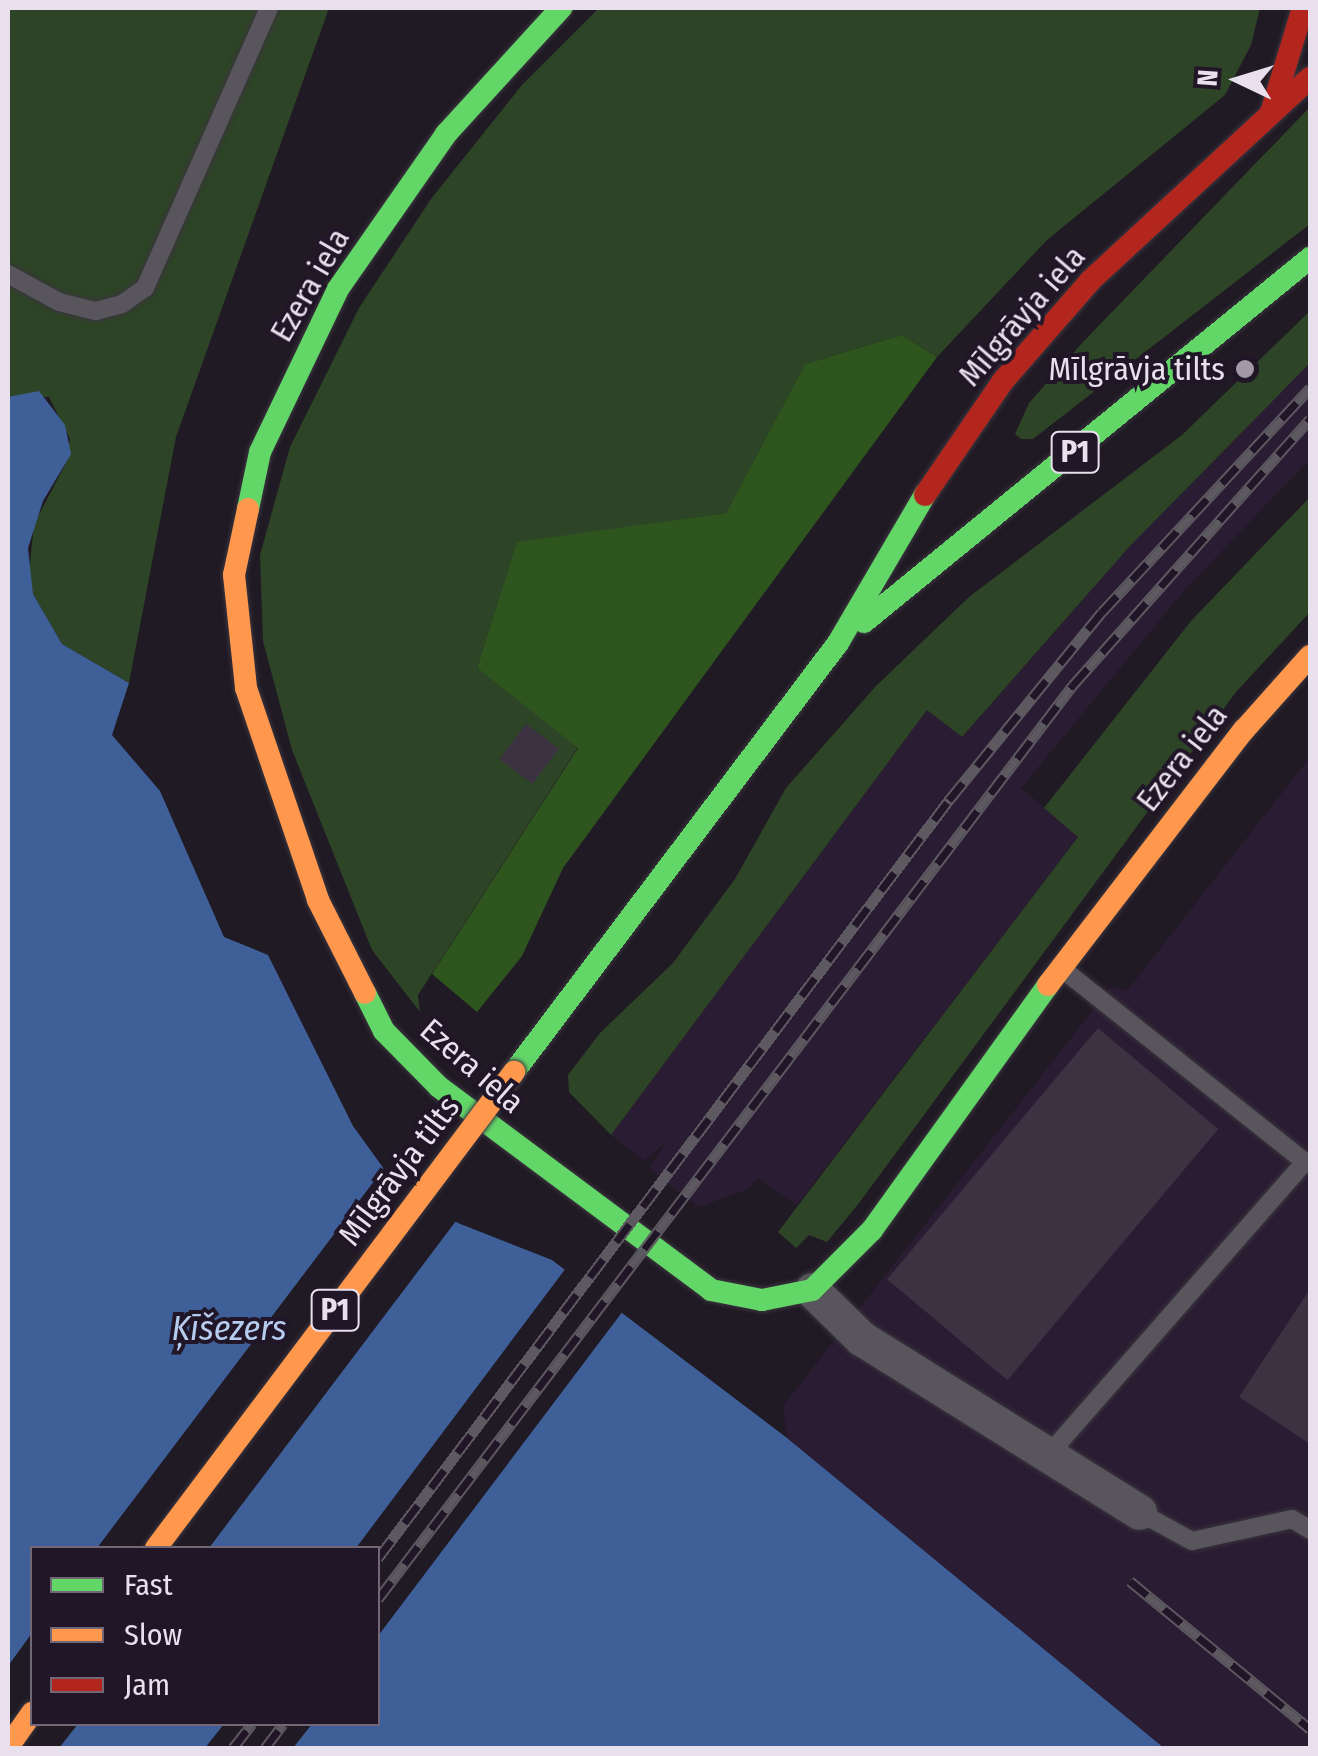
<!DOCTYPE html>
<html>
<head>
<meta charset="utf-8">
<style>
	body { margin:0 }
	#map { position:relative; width:1318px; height:1756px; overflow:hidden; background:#201a24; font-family:"Fira Sans Condensed",sans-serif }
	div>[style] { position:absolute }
	.built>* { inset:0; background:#2a1c32 }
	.green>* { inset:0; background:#2e4426 }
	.forest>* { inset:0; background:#2f551f }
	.water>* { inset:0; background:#3e5f98 }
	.pier>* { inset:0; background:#201a24 }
	.building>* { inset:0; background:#3c3242; transform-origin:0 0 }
	.roads { filter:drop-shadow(0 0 2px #3a353e) drop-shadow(0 0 2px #3a353e) }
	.lane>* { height:18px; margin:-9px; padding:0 9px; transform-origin:9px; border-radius:9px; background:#59555c }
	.street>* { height:35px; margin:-17.5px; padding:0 17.5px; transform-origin:17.5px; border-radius:17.5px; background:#59555c }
	.fast>* { height:22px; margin:-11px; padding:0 11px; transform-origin:11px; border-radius:11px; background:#63d668 }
	.slow>* { height:22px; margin:-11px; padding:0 11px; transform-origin:11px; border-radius:11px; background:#ff974d }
	.jam>* { height:22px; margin:-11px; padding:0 11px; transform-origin:11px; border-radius:11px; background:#b3261e }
	.rail>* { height:11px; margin-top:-5.5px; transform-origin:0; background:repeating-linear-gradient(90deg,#211628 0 22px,#5d5960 0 44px); box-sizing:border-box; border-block:2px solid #5d5960 }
	.bridges { filter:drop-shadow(0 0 2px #3a353e) drop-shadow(0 0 2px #3a353e) }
	.slow-bridge>* { height:22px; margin:-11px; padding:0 11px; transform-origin:11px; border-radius:11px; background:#ff974d }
	.dots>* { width:28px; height:28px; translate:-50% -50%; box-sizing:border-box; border:5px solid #211628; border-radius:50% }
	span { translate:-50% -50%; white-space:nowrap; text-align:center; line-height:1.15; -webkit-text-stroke:8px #211628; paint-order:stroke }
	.shield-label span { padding:2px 8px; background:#211628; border:2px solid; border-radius:8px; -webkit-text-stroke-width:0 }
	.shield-label { font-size:30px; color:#e8e0ed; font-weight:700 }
	.street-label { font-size:32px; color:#e8e0ed }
	.poi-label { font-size:32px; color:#e8e0ed }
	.right { translate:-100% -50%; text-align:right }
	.water-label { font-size:35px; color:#b6ccef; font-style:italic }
	.frame { position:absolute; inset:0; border:10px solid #e8e0ed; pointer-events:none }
	.legend { position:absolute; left:30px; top:1546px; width:350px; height:180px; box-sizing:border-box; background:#211628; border:2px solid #716777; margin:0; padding:12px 18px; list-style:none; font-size:30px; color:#e8e0ed }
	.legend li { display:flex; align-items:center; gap:20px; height:50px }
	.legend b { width:50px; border:2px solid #716777 }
	.north { position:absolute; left:1188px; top:30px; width:100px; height:100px; -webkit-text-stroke:8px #211628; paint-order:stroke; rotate:274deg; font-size:28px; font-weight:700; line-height:40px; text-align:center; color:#e8e0ed }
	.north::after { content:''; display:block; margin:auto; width:35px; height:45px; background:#e8e0ed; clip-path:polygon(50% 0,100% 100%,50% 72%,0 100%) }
</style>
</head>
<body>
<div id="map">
	<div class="built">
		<div style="clip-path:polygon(1310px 363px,1310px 459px,1183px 592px,1021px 788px,1079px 836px,797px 1205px,758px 1178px,748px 1189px,699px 1207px,649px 1169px,667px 1141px,645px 1161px,611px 1135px,927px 710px,963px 736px,1130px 546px)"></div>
		<div style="clip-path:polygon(1310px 757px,1310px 1748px,1164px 1748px,787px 1438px,783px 1406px,1111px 987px,1127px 991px)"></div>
	</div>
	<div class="green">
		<div style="clip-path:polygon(8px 8px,329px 8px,176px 437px,129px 683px,62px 644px,33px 594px,29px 573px,34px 524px,64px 467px,70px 439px,49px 397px,8px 397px)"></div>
		<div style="clip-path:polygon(599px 8px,1260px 8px,1251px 45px,1225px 95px,1047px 240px,937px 357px,902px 335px,805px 364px,726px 513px,517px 543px,477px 668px,578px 747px,418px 995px,420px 1012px,372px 950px,292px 750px,263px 641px,260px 555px,290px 447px,359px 308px,431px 199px,522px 85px)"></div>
		<div style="clip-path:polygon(1310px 107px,1310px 224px,1033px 439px,1021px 439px,1015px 434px,1029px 403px,1083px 342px)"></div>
		<div style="clip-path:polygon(1310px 311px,1310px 363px,1130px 546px,962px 737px,927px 710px,611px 1135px,569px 1092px,568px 1075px,600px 1033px,673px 963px,735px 879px,786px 788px,876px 686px,969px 597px,1182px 435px)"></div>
		<div style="clip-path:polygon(1310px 497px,1310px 612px,1236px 692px,859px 1203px,827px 1242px,809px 1235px,796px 1248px,778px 1232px,1078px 837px,1044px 808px,1191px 621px)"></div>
	</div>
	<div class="forest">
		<div style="clip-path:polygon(902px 335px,937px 357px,563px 868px,522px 956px,477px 1012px,432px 974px,578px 748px,477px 668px,517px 542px,726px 513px,805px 364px)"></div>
	</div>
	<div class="water">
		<div style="clip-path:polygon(evenodd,39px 391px,65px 425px,71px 454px,43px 501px,28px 548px,33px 594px,62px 644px,129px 683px,112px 735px,160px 791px,224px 937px,268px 955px,353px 1126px,387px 1173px,458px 1223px,552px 1260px,787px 1438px,1164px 1748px,8px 1748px,8px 397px,39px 391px,32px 1548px,378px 1548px,378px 1724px,32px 1724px,32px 1548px)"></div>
	</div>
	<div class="pier">
		<div style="clip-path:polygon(387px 1164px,459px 1217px,209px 1548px,97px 1548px)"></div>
		<div style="clip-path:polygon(566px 1268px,623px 1311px,378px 1636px,378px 1548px,356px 1548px)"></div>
		<div style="clip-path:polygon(32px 1633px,32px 1724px,78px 1724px,59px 1748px,8px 1748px,8px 1666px)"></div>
		<div style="clip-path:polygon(224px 1724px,312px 1724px,293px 1748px,205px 1748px)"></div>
	</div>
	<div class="building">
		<div style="left:526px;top:724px;width:41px;height:44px;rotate:37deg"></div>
		<div style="left:1098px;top:1028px;width:157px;height:328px;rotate:40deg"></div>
		<div style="clip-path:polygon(1310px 1289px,1310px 1444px,1239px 1397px)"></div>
	</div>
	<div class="roads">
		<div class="lane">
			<div style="left:8px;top:274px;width:58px;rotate:28.8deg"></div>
			<div style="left:59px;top:302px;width:38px;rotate:14deg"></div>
			<div style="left:96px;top:311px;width:27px;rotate:-15deg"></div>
			<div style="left:122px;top:304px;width:28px;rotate:-35deg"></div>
			<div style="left:145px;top:288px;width:306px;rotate:-66.1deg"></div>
			<div style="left:1050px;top:1453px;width:387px;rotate:-48.8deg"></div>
			<div style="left:1305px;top:1162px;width:307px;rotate:-141.5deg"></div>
			<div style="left:1139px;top:1512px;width:60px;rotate:28.7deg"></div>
			<div style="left:1192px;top:1541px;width:102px;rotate:-12.4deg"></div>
			<div style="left:1292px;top:1519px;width:21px;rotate:31deg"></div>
		</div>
		<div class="street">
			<div style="left:812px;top:1290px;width:69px;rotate:44.4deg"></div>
			<div style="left:861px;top:1338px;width:328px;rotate:32deg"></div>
		</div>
		<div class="fast">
			<div style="left:248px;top:509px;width:58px;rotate:-78.1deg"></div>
			<div style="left:260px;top:452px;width:181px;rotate:-64.4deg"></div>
			<div style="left:338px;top:289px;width:189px;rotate:-55.1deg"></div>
			<div style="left:446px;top:134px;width:171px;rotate:-47.6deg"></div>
			<div style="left:864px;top:622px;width:576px;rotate:-39.22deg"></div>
			<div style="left:365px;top:993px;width:42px;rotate:63.4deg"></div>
			<div style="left:384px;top:1031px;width:78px;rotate:45.5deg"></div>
			<div style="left:439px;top:1087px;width:339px;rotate:36.7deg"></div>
			<div style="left:711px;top:1290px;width:52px;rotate:11.1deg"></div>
			<div style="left:762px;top:1300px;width:51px;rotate:-11.3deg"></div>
			<div style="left:812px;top:1290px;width:85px;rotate:-45deg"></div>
			<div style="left:872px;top:1230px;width:302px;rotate:-54.3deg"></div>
			<div style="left:514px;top:1072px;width:538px;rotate:-52.94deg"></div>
			<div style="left:838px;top:643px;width:172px;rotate:-59.6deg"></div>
		</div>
		<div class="slow">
			<div style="left:248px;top:509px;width:67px;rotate:102deg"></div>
			<div style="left:234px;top:575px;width:114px;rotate:83.9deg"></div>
			<div style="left:246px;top:688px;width:224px;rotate:71.2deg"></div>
			<div style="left:318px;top:900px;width:104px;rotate:63.2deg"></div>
			<div style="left:1048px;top:985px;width:322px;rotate:-52.5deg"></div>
			<div style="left:1244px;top:730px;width:99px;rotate:-48.3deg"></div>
			<div style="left:8px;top:1747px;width:42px;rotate:-54.8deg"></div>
		</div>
		<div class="jam">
			<div style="left:1271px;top:113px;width:110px;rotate:-73.1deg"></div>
			<div style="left:925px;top:495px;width:138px;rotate:-55.6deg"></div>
			<div style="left:1003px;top:381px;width:134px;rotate:-48.9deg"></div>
			<div style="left:1091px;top:280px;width:298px;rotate:-42.7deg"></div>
		</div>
	</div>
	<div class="rail">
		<div style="left:378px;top:1558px;width:949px;rotate:-53.01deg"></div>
		<div style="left:949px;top:800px;width:242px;rotate:-50.9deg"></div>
		<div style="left:1102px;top:612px;width:306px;rotate:-47.1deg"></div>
		<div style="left:1130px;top:1581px;width:233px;rotate:39.4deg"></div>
		<div style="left:378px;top:1599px;width:1148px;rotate:-52.75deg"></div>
		<div style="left:1073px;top:685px;width:356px;rotate:-48.3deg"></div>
		<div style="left:233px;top:1748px;width:31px;rotate:-52deg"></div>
		<div style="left:265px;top:1748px;width:30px;rotate:-53deg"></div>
	</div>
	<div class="bridges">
		<div class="slow-bridge">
			<div style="left:156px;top:1548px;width:596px;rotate:-53.05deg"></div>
		</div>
	</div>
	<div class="dots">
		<div style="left:1245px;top:369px;background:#a29ba7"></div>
	</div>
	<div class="shield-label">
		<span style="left:1075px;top:452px">P1</span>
		<span style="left:335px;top:1310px">P1</span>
	</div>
	<div class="street-label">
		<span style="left:310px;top:285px;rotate:-60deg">Ezera iela</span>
		<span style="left:1022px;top:316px;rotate:-49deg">Mīlgrāvja iela</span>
		<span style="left:1182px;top:758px;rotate:-52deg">Ezera iela</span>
		<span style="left:472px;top:1066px;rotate:41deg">Ezera iela</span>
		<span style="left:399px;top:1171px;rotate:-53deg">Mīlgrāvja tilts</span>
	</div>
	<div class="poi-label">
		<span class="right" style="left:1225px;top:369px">Mīlgrāvja tilts</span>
	</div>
	<div class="water-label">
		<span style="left:229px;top:1328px">Ķīšezers</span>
	</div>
	<div class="frame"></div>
	<ul class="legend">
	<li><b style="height:12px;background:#63d668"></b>Fast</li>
	<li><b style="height:12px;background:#ff974d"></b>Slow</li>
	<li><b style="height:12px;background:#b3261e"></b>Jam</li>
	</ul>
	<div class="north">N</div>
</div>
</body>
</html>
